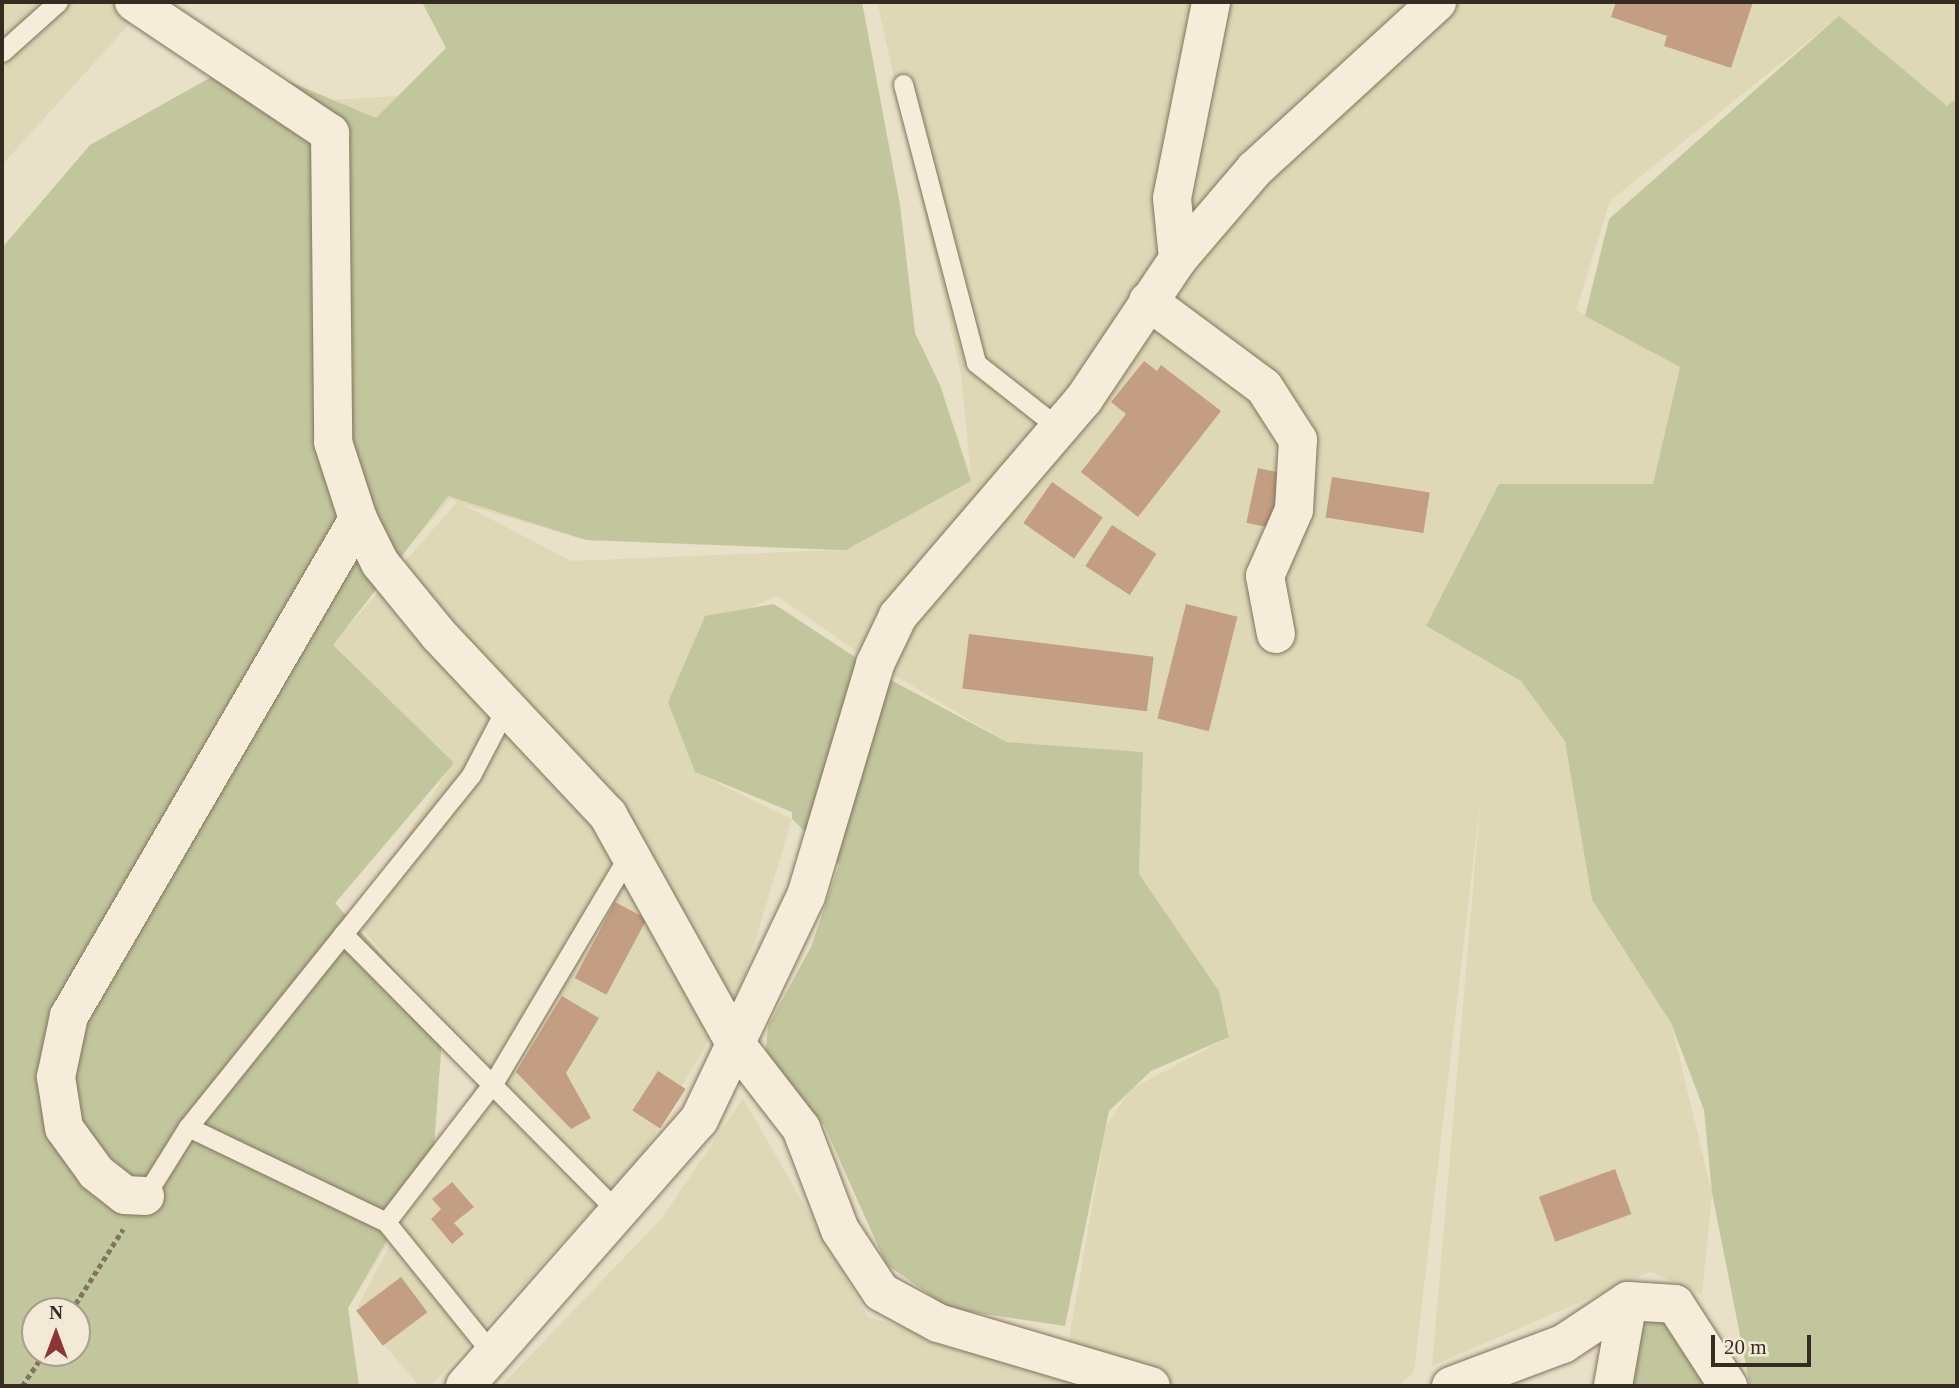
<!DOCTYPE html>
<html>
<head>
<meta charset="utf-8">
<style>
	body { margin:0 }
	#map { position:relative; width:1959px; height:1388px; overflow:hidden; background:#e9e0c8; font-family:"Times New Roman",serif }
	div>[style] { position:absolute }
	.farmland>* { inset:0; background:#ded8b6 }
	.green>* { inset:0; background:#c1c69d }
	.building>* { inset:0; background:#c39e82; transform-origin:0 0 }
	.path>* { height:4.5px; margin-top:-2.25px; transform-origin:0; background:repeating-linear-gradient(90deg,#83735f 0 5px,transparent 0 8.5px) }
	.roads { filter:drop-shadow(0 0 2px #83735f) drop-shadow(0 0 2px #83735f) }
	.service>* { height:19px; margin:-9.5px; padding:0 9.5px; transform-origin:9.5px; border-radius:9.5px; background:#f5edda }
	.minor>* { height:38px; margin:-19px; padding:0 19px; transform-origin:19px; border-radius:19px; background:#f5edda }
	.tertiary>* { height:38px; margin:-19px; padding:0 19px; transform-origin:19px; border-radius:19px; background:#f5edda }
	span { translate:-50% -50%; white-space:nowrap; text-align:center; line-height:1.15; -webkit-text-stroke:5px #f2ead7; paint-order:stroke }
	.frame { position:absolute; inset:0; border:4px solid #352b21; pointer-events:none }
	.north { position:absolute; left:21px; top:1297px; width:70px; height:70px; box-sizing:border-box; background:#f2ead7; border:2px solid #a69e8e; border-radius:50%; rotate:0deg; font-size:19px; font-weight:700; line-height:28px; text-align:center; color:#352b21 }
	.north::after { content:''; display:block; margin:auto; width:24px; height:32px; background:#8b3636; clip-path:polygon(50% 0,100% 100%,50% 72%,0 100%) }
	.scale { position:absolute; left:1711px; top:1335px; width:100px; height:32px; box-sizing:border-box; border:4px solid #352b21; border-top:0; padding-left:9px; font-size:21px; line-height:24px; white-space:nowrap; color:#352b21; -webkit-text-stroke:5px #f2ead7; paint-order:stroke }
</style>
</head>
<body>
<div id="map">
	<div class="farmland">
		<div style="clip-path:polygon(2px 2px,135px 2px,141px 11px,2px 165px)"></div>
		<div style="clip-path:polygon(evenodd,422px 2px,862px 2px,900px 205px,915px 333px,940px 385px,971px 477px,961px 374px,877px 2px,1957px 2px,1957px 98px,1948px 106px,1833px 21px,1610px 201px,1576px 310px,1680px 366px,1653px 484px,1426px 627px,1521px 680px,1575px 743px,1592px 900px,1671px 1023px,1712px 1193px,1702px 1294px,1650px 1272px,1432px 1366px,1481px 795px,1414px 1372px,1398px 1386px,501px 1386px,662px 1218px,743px 1098px,868px 1317px,1063px 1374px,1106px 1126px,1131px 1089px,1229px 1037px,1219px 991px,1139px 874px,1143px 752px,1007px 742px,875px 664px,777px 596px,699px 629px,695px 772px,792px 819px,743px 981px,643px 1154px,431px 1386px,419px 1386px,356px 1310px,403px 1219px,348px 1308px,359px 1386px,2px 1386px,2px 248px,90px 145px,240px 61px,333px 100px,398px 96px,446px 48px,422px 2px,451px 498px,457px 502px,344px 631px,412px 543px,451px 498px,422px 2px,462px 504px,586px 540px,833px 550px,571px 561px,462px 504px,422px 2px,449px 769px,355px 919px,430px 1010px,335px 904px,449px 769px,422px 2px,443px 1025px,483px 1072px,406px 1214px,433px 1160px,443px 1025px,422px 2px,35px 1311px,77px 1311px,77px 1353px,35px 1353px,35px 1311px)"></div>
	</div>
	<div class="green">
		<div style="clip-path:polygon(evenodd,422px 2px,862px 2px,900px 205px,915px 333px,940px 385px,971px 481px,846px 550px,586px 540px,448px 496px,333px 645px,454px 763px,335px 903px,443px 1024px,433px 1160px,348px 1308px,359px 1386px,2px 1386px,2px 248px,90px 145px,240px 61px,376px 118px,446px 48px,422px 2px,35px 1311px,77px 1311px,77px 1353px,35px 1353px,35px 1311px)"></div>
		<div style="clip-path:polygon(1839px 16px,1947px 106px,1957px 98px,1957px 1386px,1750px 1386px,1712px 1193px,1704px 1110px,1671px 1023px,1592px 900px,1565px 741px,1521px 681px,1426px 626px,1499px 484px,1653px 484px,1680px 367px,1585px 316px,1609px 219px)"></div>
		<div style="clip-path:polygon(774px 604px,887px 678px,1007px 742px,1143px 752px,1139px 874px,1219px 991px,1229px 1037px,1151px 1071px,1109px 1111px,1065px 1326px,950px 1309px,886px 1264px,824px 1125px,765px 1060px,768px 1026px,811px 947px,839px 865px,792px 819px,792px 812px,695px 772px,668px 702px,705px 616px)"></div>
		<div style="clip-path:polygon(1657px 1317px,1676px 1333px,1706px 1386px,1606px 1386px,1614px 1340px)"></div>
	</div>
	<div class="building">
		<div style="clip-path:polygon(1616px 2px,1753px 2px,1731px 68px,1664px 46px,1667px 36px,1611px 17px)"></div>
		<div style="clip-path:polygon(1144px 361px,1157px 371px,1161px 365px,1221px 411px,1138px 517px,1081px 472px,1126px 414px,1111px 402px)"></div>
		<div style="left:1258px;top:468px;width:24px;height:56px;rotate:12deg"></div>
		<div style="left:1332px;top:477px;width:99px;height:41px;rotate:9deg"></div>
		<div style="left:1052px;top:482px;width:62px;height:50px;rotate:35deg"></div>
		<div style="left:1112px;top:525px;width:53px;height:49px;rotate:33deg"></div>
		<div style="left:1186px;top:604px;width:53px;height:118px;rotate:14deg"></div>
		<div style="left:969px;top:634px;width:186px;height:55px;rotate:7deg"></div>
		<div style="left:615px;top:902px;width:36px;height:86px;rotate:28deg"></div>
		<div style="clip-path:polygon(562px 996px,599px 1018px,566px 1073px,591px 1118px,571px 1129px,516px 1072px)"></div>
		<div style="left:658px;top:1071px;width:33px;height:47px;rotate:33deg"></div>
		<div style="left:1615px;top:1169px;width:48px;height:81px;rotate:70deg"></div>
		<div style="clip-path:polygon(452px 1182px,474px 1207px,454px 1223px,464px 1234px,452px 1244px,431px 1219px,441px 1209px,432px 1199px)"></div>
		<div style="left:401px;top:1277px;width:44px;height:56px;rotate:53deg"></div>
	</div>
	<div class="path">
		<div style="left:71px;top:1311px;width:97px;rotate:-57.6deg"></div>
		<div style="left:22px;top:1386px;width:40px;rotate:-56deg"></div>
	</div>
	<div class="roads">
		<div class="service">
			<div style="left:2px;top:52px;width:75px;rotate:-41.8deg"></div>
			<div style="left:903px;top:84px;width:288px;rotate:75.3deg"></div>
			<div style="left:976px;top:363px;width:105px;rotate:38.1deg"></div>
			<div style="left:343px;top:934px;width:392px;rotate:45.3deg"></div>
			<div style="left:188px;top:1127px;width:220px;rotate:25.6deg"></div>
			<div style="left:386px;top:1222px;width:177px;rotate:-52.4deg"></div>
			<div style="left:494px;top:1082px;width:266px;rotate:-59.3deg"></div>
			<div style="left:145px;top:1196px;width:81px;rotate:-58.1deg"></div>
			<div style="left:188px;top:1127px;width:452px;rotate:-51.2deg"></div>
			<div style="left:471px;top:775px;width:78px;rotate:-62.4deg"></div>
			<div style="left:386px;top:1222px;width:167px;rotate:51.1deg"></div>
		</div>
		<div class="minor">
			<div style="left:134px;top:2px;width:236px;rotate:33.8deg"></div>
			<div style="left:330px;top:133px;width:309px;rotate:89.4deg"></div>
			<div style="left:333px;top:442px;width:81px;rotate:72deg"></div>
			<div style="left:358px;top:519px;width:49px;rotate:63.4deg"></div>
			<div style="left:380px;top:563px;width:93px;rotate:50.7deg"></div>
			<div style="left:439px;top:635px;width:247px;rotate:46.8deg"></div>
			<div style="left:608px;top:815px;width:261px;rotate:60.9deg"></div>
			<div style="left:735px;top:1043px;width:108px;rotate:52.2deg"></div>
			<div style="left:801px;top:1128px;width:109px;rotate:69.1deg"></div>
			<div style="left:840px;top:1230px;width:74px;rotate:56.5deg"></div>
			<div style="left:881px;top:1292px;width:65px;rotate:28.5deg"></div>
			<div style="left:938px;top:1323px;width:222px;rotate:16.5deg"></div>
			<div style="left:1178px;top:259px;width:61px;rotate:-95.6deg"></div>
			<div style="left:1172px;top:198px;width:200px;rotate:-78.7deg"></div>
			<div style="left:1148px;top:301px;width:144px;rotate:36.6deg"></div>
			<div style="left:1264px;top:387px;width:63px;rotate:57.3deg"></div>
			<div style="left:1298px;top:440px;width:70px;rotate:93.3deg"></div>
			<div style="left:1294px;top:510px;width:72px;rotate:113.7deg"></div>
			<div style="left:1265px;top:576px;width:59px;rotate:79.3deg"></div>
			<div style="left:145px;top:1196px;width:20px;rotate:-177deg"></div>
			<div style="left:125px;top:1195px;width:37px;rotate:-142deg"></div>
			<div style="left:96px;top:1172px;width:54px;rotate:-126deg"></div>
			<div style="left:64px;top:1128px;width:52px;rotate:-98.9deg"></div>
			<div style="left:56px;top:1077px;width:62px;rotate:-78deg"></div>
			<div style="left:69px;top:1016px;width:575px;rotate:-59.82deg"></div>
			<div style="left:1451px;top:1386px;width:120px;rotate:-20.6deg"></div>
			<div style="left:1563px;top:1344px;width:78px;rotate:-33.5deg"></div>
			<div style="left:1628px;top:1301px;width:47px;rotate:3.7deg"></div>
			<div style="left:1675px;top:1304px;width:98px;rotate:57.1deg"></div>
			<div style="left:1613px;top:1386px;width:86px;rotate:-80deg"></div>
		</div>
		<div class="tertiary">
			<div style="left:465px;top:1386px;width:354px;rotate:-48.7deg"></div>
			<div style="left:699px;top:1120px;width:248px;rotate:-64.5deg"></div>
			<div style="left:806px;top:896px;width:242px;rotate:-73.4deg"></div>
			<div style="left:875px;top:664px;width:53px;rotate:-64.4deg"></div>
			<div style="left:898px;top:616px;width:286px;rotate:-49.4deg"></div>
			<div style="left:1084px;top:399px;width:169px;rotate:-56.1deg"></div>
			<div style="left:1178px;top:259px;width:118px;rotate:-49.5deg"></div>
			<div style="left:1255px;top:169px;width:247px;rotate:-42.5deg"></div>
		</div>
	</div>
	<div class="frame"></div>
	<div class="north">N</div>
	<div class="scale">20 m</div>
</div>
</body>
</html>
